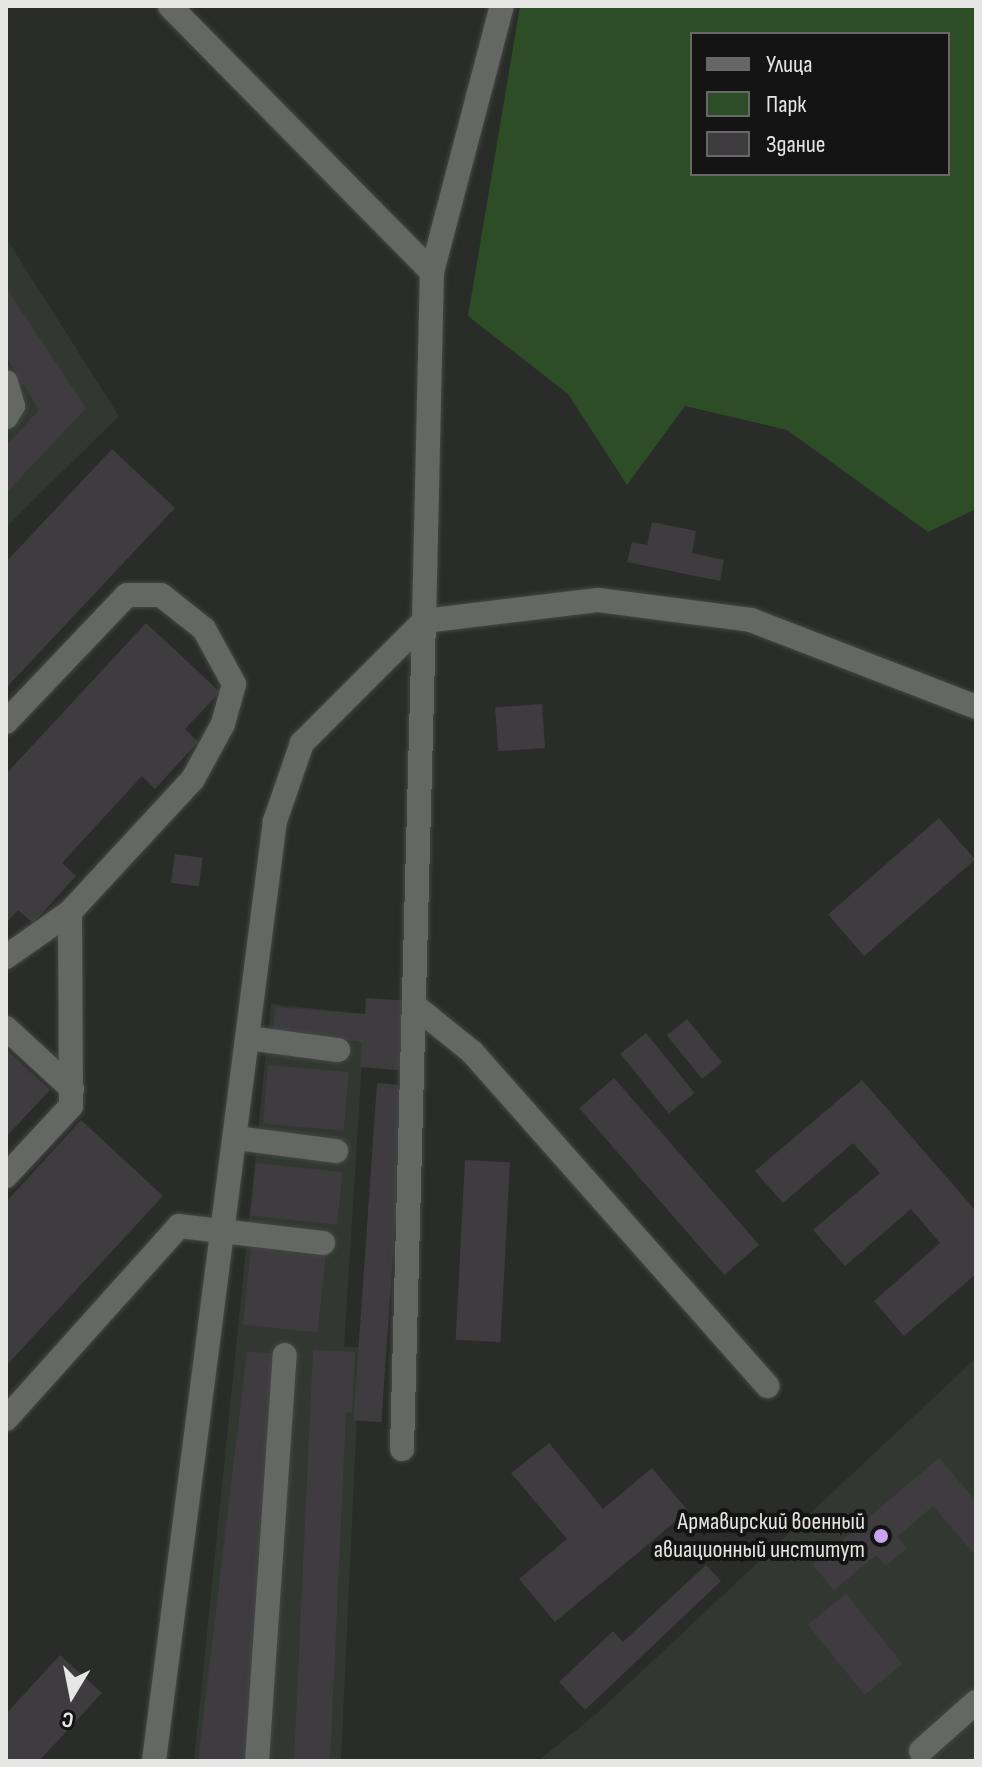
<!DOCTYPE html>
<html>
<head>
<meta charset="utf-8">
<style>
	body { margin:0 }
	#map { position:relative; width:982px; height:1767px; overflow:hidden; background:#2a2c29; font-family:"Sofia Sans Condensed",sans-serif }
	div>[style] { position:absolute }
	.built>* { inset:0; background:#323831 }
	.green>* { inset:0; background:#2c4d26 }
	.building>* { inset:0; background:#3e3c3f; transform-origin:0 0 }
	.roads { filter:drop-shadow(0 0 2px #454745) drop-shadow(0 0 2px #454745) }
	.minor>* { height:24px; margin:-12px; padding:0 12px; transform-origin:12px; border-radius:12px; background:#656765 }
	.dots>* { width:22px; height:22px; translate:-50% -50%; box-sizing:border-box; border:4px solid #131413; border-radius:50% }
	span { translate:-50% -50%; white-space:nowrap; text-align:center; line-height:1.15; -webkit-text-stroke:8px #131413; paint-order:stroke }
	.poi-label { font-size:24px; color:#e6e7e5 }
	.right { translate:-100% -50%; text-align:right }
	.frame { position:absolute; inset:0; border:8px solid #e6e7e5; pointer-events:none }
	.legend { position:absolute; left:690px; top:32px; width:260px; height:144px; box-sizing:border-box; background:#131413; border:2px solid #676867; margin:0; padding:10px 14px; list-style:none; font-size:24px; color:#e6e7e5 }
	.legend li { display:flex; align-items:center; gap:16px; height:40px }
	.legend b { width:40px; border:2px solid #676867 }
	.north { position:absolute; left:32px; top:1655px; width:80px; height:80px; -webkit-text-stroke:6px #131413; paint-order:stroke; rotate:190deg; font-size:22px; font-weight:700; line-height:32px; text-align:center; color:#e6e7e5 }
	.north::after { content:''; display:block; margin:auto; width:28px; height:36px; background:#e6e7e5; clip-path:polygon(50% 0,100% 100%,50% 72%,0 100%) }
</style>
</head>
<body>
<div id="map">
	<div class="built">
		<div style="clip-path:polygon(6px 238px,119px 416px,6px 527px)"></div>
		<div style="clip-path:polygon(271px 1004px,365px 1014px,344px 1347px,360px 1347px,341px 1761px,194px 1761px)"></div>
		<div style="clip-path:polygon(976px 1358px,976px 1761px,538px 1761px,595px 1715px)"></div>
	</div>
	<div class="green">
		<div style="clip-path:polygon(evenodd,520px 6px,976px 6px,976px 509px,928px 532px,787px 430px,685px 406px,627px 485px,568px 394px,468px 316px,520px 6px,692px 34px,948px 34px,948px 174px,692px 174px,692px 34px)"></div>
	</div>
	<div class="building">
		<div style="clip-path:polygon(6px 288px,86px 408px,6px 493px,6px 446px,39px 410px,6px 356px)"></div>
		<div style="clip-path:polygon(112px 449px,175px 508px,6px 688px,6px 562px)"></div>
		<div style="clip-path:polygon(652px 522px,696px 531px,692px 553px,724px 560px,720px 581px,627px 562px,632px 542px,647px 545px)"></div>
		<div style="clip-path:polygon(146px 623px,220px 692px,185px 729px,198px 742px,155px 789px,142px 776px,62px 863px,76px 876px,33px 923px,18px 910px,6px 923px,6px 774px)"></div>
		<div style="left:542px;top:704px;width:44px;height:47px;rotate:86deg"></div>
		<div style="left:939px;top:818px;width:55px;height:147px;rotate:49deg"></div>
		<div style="left:175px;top:854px;width:28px;height:29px;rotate:8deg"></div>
		<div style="clip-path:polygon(366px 998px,413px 1001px,408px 1071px,360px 1067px,362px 1042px,273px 1035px,275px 1007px,365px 1014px)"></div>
		<div style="left:687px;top:1019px;width:56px;height:26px;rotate:51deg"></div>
		<div style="left:646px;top:1033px;width:77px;height:33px;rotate:51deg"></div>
		<div style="clip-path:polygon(6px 1049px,50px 1090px,6px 1137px)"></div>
		<div style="left:268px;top:1065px;width:81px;height:59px;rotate:5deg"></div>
		<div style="left:614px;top:1078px;width:221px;height:46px;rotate:49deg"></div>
		<div style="clip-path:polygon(862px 1080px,976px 1211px,976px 1274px,904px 1336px,874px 1301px,940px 1243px,911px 1209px,845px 1266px,813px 1230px,880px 1173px,853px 1143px,783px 1203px,755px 1171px)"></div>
		<div style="left:377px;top:1083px;width:28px;height:338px;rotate:4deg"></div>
		<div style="clip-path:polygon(81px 1120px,163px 1196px,6px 1366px,6px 1202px)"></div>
		<div style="left:465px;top:1160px;width:45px;height:180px;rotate:3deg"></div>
		<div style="left:256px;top:1163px;width:87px;height:53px;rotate:6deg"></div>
		<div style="left:251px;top:1248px;width:75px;height:77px;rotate:6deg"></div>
		<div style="clip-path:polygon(313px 1350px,355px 1352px,352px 1413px,346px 1412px,330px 1761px,294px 1761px)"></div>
		<div style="clip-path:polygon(247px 1352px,275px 1353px,245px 1761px,198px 1761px)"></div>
		<div style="clip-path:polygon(549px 1443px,603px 1509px,652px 1468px,688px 1511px,555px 1622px,519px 1579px,567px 1539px,511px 1473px)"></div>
		<div style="clip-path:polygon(939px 1458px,976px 1501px,976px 1556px,933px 1506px,897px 1537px,907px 1548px,886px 1566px,876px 1555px,834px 1590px,813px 1565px)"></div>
		<div style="clip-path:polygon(706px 1565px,721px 1581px,585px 1710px,559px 1682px,613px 1631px,623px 1642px)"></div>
		<div style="left:846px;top:1594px;width:90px;height:49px;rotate:51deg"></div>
		<div style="clip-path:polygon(60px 1655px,102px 1693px,39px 1761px,6px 1761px,6px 1714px)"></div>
	</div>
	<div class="roads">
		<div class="minor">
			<div style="left:432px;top:272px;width:275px;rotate:-75.3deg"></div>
			<div style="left:6px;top:382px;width:25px;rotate:74deg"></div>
			<div style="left:13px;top:406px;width:13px;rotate:122deg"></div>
			<div style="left:6px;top:722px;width:175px;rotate:-46.4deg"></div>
			<div style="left:127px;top:595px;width:34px"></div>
			<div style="left:161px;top:595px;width:55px;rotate:38.3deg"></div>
			<div style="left:204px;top:629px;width:63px;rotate:61.4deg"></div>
			<div style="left:234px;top:684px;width:41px;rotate:105.4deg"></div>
			<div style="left:223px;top:724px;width:63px;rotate:118.6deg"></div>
			<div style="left:193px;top:779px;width:181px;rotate:132.8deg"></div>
			<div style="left:70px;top:912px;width:194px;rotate:89.7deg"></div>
			<div style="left:71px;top:1106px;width:96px;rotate:132.9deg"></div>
			<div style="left:6px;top:957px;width:78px;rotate:-35.1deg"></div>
			<div style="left:415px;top:1006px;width:73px;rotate:38.9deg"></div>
			<div style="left:472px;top:1052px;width:446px;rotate:48.5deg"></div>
			<div style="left:6px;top:1028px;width:90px;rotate:42.7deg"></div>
			<div style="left:248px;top:1038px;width:91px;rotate:7.6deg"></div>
			<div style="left:236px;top:1138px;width:101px;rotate:7.4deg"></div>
			<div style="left:6px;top:1419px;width:259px;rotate:-48.1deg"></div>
			<div style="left:179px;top:1226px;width:145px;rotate:6.7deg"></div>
			<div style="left:402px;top:1449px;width:828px;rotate:-88.48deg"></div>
			<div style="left:424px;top:621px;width:175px;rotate:-6.9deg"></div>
			<div style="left:598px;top:600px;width:154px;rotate:7.4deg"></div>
			<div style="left:751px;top:620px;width:241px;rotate:21.1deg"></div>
			<div style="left:921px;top:1751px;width:74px;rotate:-41.7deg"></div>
			<div style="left:154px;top:1761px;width:948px;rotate:-82.67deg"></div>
			<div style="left:275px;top:821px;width:83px;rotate:-70.9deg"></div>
			<div style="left:302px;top:743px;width:173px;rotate:-45deg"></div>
			<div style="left:424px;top:621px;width:349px;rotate:-88.7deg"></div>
			<div style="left:432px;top:272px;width:373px;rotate:-134.6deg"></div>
			<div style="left:257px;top:1761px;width:407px;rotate:-86.1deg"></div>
		</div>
	</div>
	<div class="dots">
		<div style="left:881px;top:1536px;background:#c8a5ee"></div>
	</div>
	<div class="poi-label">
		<span class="right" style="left:865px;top:1536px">Армавирский военный<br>авиационный институт</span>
	</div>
	<div class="frame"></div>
	<ul class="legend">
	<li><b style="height:10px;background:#656765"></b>Улица</li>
	<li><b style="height:22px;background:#2c4d26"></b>Парк</li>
	<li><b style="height:22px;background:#3e3c3f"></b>Здание</li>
	</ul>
	<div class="north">С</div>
</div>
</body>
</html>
